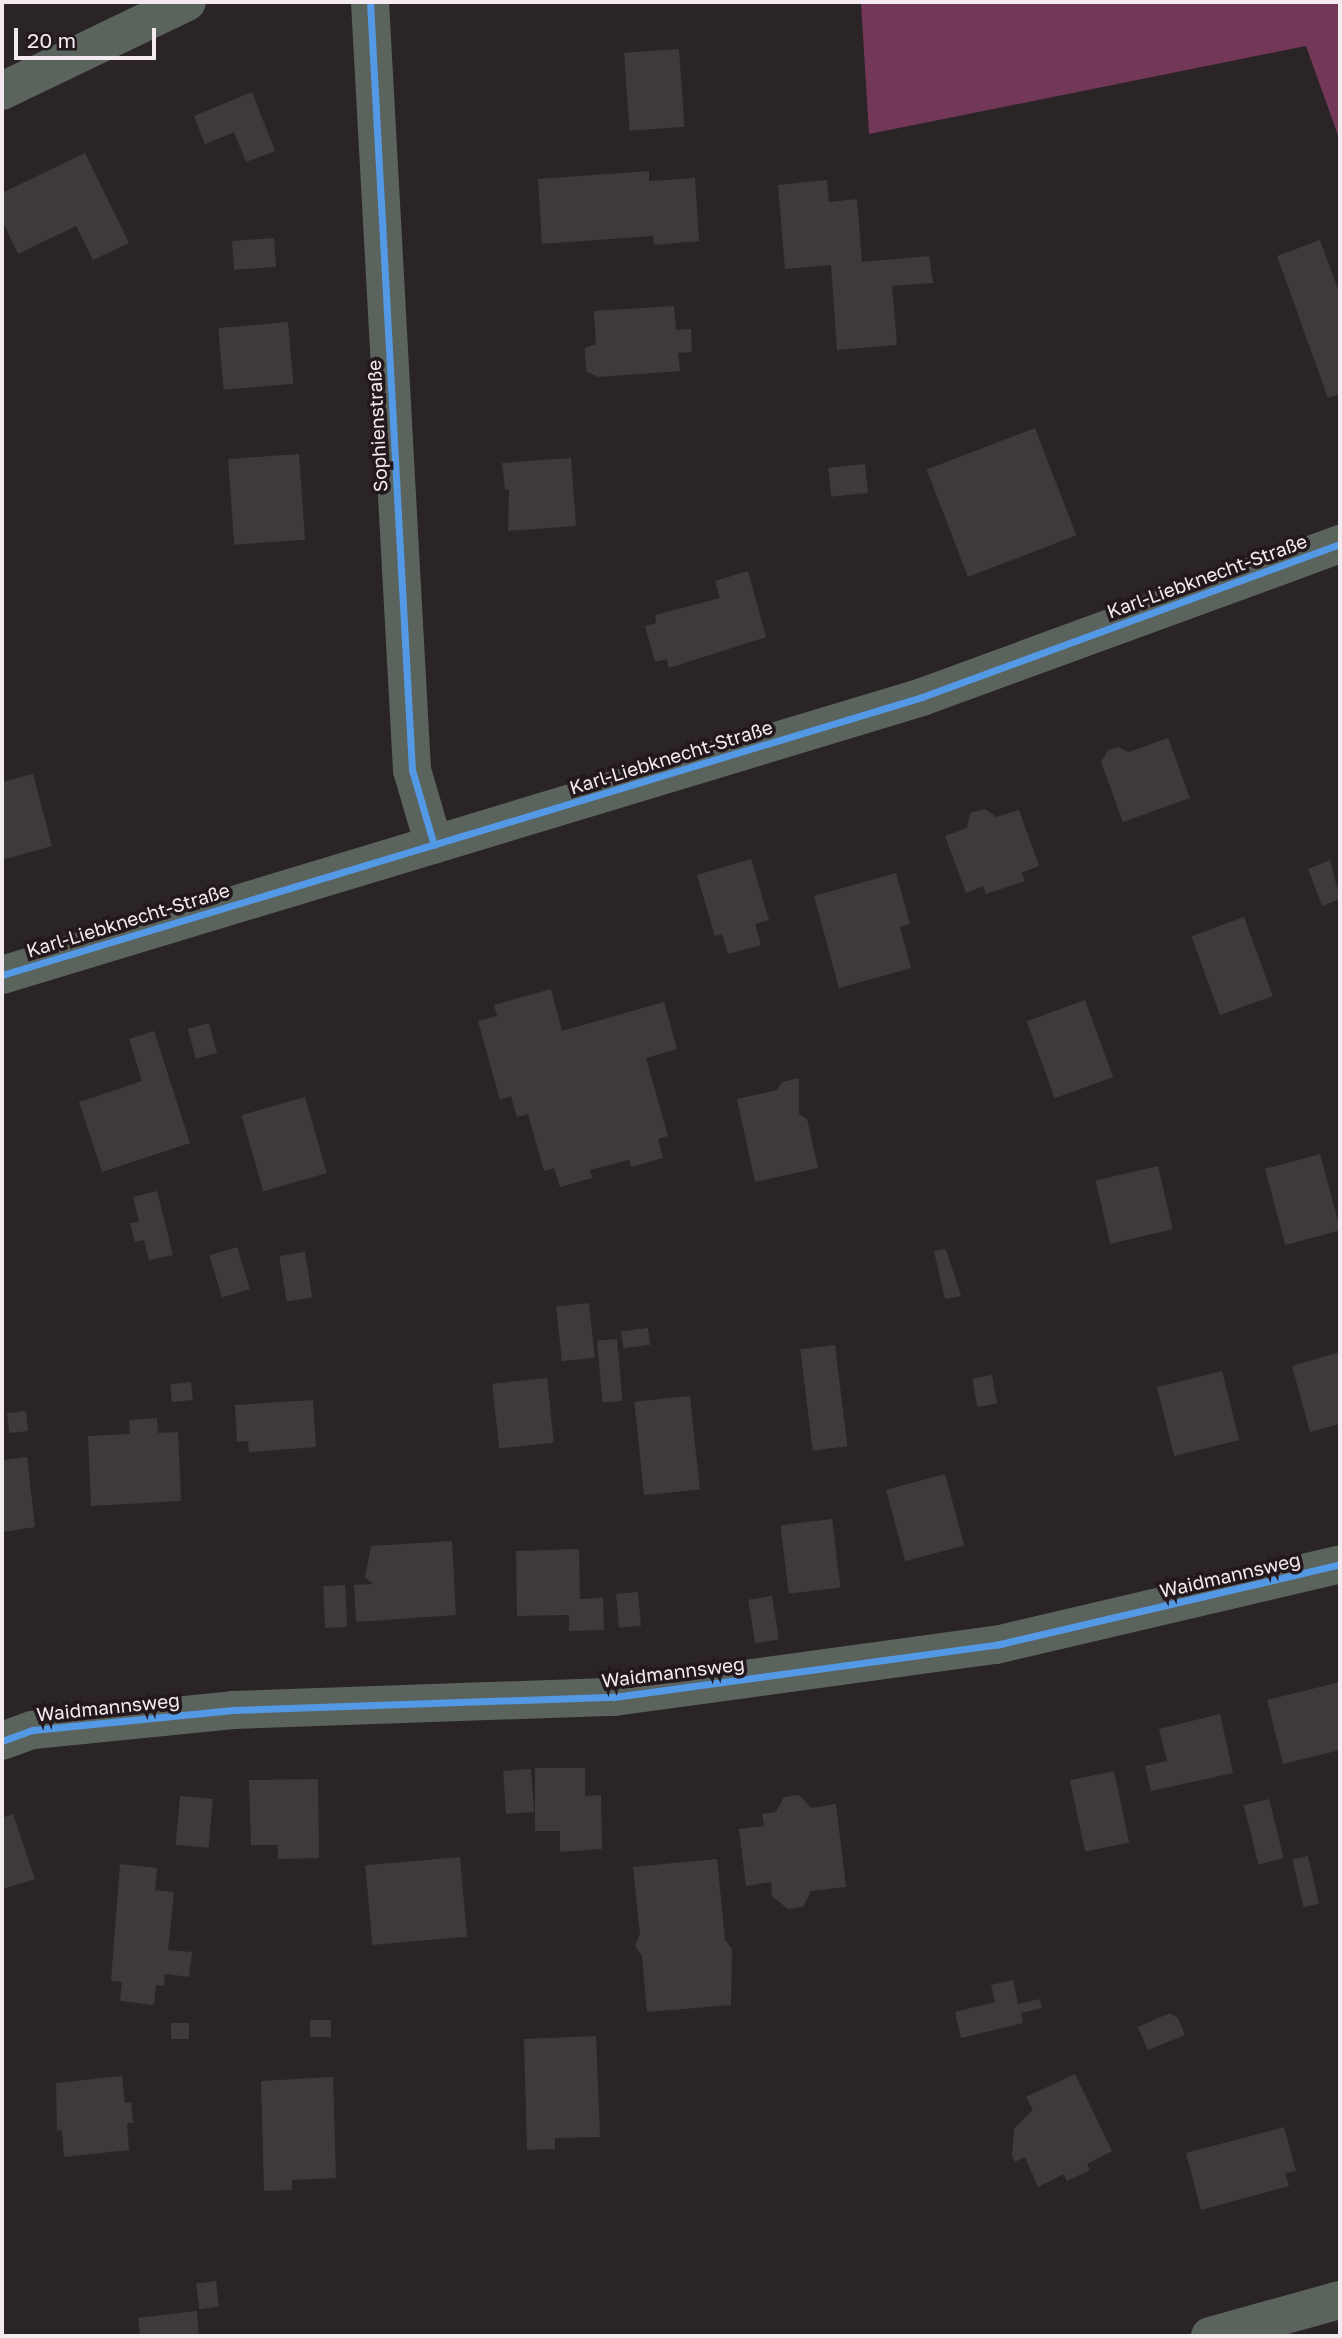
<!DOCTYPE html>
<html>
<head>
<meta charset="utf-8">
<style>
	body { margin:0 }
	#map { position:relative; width:1342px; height:2338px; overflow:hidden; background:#2a2427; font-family:"Golos Text",sans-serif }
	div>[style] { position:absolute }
	.forest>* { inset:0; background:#733758 }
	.building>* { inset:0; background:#3e3a3c; transform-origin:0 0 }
	.minor>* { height:38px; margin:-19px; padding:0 19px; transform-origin:19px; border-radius:19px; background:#5b635d }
	.cycleway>* { height:7px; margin:-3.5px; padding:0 3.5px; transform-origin:3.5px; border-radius:3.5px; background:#5399e6 }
	span { translate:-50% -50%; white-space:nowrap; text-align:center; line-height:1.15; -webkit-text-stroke:7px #22181d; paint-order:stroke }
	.street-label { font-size:19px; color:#f3ebef }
	.frame { position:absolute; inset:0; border:4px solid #f3ebef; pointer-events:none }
	.scale { position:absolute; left:14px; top:28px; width:142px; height:32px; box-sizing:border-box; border:4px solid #f3ebef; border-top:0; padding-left:9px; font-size:21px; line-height:24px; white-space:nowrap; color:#f3ebef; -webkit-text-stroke:5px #22181d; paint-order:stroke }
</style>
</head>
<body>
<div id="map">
	<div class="forest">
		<div style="clip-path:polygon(861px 2px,1340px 2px,1340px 141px,1306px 46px,869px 134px)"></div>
	</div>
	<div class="building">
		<div style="left:679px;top:49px;width:78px;height:55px;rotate:86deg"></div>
		<div style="clip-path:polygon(252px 92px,275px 151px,246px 162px,234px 132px,205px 144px,194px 116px)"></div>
		<div style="clip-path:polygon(85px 153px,129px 243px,93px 260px,76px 226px,18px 254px,2px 220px,2px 193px)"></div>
		<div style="clip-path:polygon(649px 171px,649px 181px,695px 178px,699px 241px,654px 245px,653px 236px,542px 244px,538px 179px)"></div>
		<div style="clip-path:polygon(827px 180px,829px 202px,857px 199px,862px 262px,929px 256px,933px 283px,892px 286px,897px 345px,837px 350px,831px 265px,785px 269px,778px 185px)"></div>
		<div style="left:274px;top:238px;width:29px;height:42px;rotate:86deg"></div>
		<div style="clip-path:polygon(1320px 240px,1340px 295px,1340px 394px,1328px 398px,1277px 256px)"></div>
		<div style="clip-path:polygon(674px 306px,676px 330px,691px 329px,692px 352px,678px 353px,680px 371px,598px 377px,586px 371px,585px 348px,596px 344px,594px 311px)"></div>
		<div style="left:288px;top:322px;width:62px;height:70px;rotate:85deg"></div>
		<div style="left:1035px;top:428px;width:115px;height:116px;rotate:69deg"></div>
		<div style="left:299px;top:454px;width:86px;height:71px;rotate:86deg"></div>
		<div style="clip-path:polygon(571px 458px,576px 526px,508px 531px,509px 489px,505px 490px,502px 463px)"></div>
		<div style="left:865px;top:464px;width:29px;height:37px;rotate:84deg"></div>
		<div style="clip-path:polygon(748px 571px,766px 637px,669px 668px,667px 659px,655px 662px,645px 626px,656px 623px,655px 615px,720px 598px,715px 581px)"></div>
		<div style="clip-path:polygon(1168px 738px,1190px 798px,1123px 822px,1101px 762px,1108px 750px,1118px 747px,1129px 752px)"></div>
		<div style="clip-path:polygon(33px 774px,52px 846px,2px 860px,2px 782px)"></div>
		<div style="clip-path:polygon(985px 809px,996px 817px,1019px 810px,1039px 866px,1021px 873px,1025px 881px,986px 894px,983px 886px,966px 893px,945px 836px,967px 828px,970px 813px)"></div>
		<div style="clip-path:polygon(751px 859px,769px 920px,755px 924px,761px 945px,728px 954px,722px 934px,715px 936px,697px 875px)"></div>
		<div style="clip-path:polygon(1330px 860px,1340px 899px,1322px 906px,1308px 869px)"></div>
		<div style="clip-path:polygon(896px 873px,910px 924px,900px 927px,911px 968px,839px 988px,814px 896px)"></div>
		<div style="left:1244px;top:917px;width:84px;height:56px;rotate:70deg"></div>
		<div style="clip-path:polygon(551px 989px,562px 1031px,664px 1002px,677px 1049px,646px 1058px,668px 1136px,658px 1139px,663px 1158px,631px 1167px,629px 1160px,590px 1170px,592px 1178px,560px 1187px,554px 1168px,544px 1171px,528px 1114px,517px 1117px,511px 1096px,500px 1100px,478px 1021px,497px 1016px,494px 1005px)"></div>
		<div style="left:1085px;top:1000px;width:82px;height:62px;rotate:70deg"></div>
		<div style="left:209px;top:1023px;width:31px;height:22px;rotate:75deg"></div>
		<div style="clip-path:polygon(154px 1031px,190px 1143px,102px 1172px,79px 1102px,142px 1081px,129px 1039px)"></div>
		<div style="clip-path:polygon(799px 1078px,799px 1114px,807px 1119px,818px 1168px,755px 1182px,737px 1099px,777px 1090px,782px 1082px)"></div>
		<div style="left:305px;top:1097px;width:79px;height:66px;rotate:74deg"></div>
		<div style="left:1320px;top:1154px;width:79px;height:57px;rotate:75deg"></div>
		<div style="left:1158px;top:1166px;width:65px;height:64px;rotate:77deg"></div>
		<div style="clip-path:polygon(157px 1191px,173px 1255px,149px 1260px,144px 1240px,135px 1242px,130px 1223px,139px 1222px,133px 1197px)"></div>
		<div style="left:237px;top:1247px;width:44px;height:29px;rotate:73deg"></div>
		<div style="clip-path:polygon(946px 1249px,961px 1296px,945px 1299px,934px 1251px)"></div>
		<div style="left:305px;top:1252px;width:46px;height:26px;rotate:81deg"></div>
		<div style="left:589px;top:1303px;width:55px;height:33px;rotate:84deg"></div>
		<div style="left:648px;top:1328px;width:17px;height:27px;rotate:83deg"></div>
		<div style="left:617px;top:1339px;width:62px;height:20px;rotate:85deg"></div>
		<div style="left:835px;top:1345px;width:102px;height:35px;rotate:83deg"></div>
		<div style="clip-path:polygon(1340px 1352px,1340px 1424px,1310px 1432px,1292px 1366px)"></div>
		<div style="left:1222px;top:1371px;width:71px;height:67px;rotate:76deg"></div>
		<div style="left:992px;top:1375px;width:29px;height:20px;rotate:80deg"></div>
		<div style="left:547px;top:1378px;width:65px;height:55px;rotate:84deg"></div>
		<div style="left:191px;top:1382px;width:18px;height:21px;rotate:84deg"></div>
		<div style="left:690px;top:1396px;width:94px;height:56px;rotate:84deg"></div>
		<div style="clip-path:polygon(313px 1400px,316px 1447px,249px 1452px,248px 1441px,237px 1442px,235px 1405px)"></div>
		<div style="left:26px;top:1411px;width:20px;height:19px;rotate:84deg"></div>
		<div style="clip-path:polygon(157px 1418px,158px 1433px,178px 1432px,181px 1501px,91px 1506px,88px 1436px,130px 1434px,129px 1420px)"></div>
		<div style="clip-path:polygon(27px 1457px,35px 1527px,2px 1532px,2px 1460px)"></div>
		<div style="left:945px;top:1474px;width:74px;height:61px;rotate:75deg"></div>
		<div style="left:832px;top:1519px;width:69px;height:52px;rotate:83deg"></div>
		<div style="clip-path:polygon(452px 1541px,456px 1615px,356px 1622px,354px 1585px,373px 1584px,365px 1577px,371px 1546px)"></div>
		<div style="clip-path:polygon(579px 1549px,580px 1599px,603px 1598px,604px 1630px,569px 1631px,569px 1615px,517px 1616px,516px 1551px)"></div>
		<div style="left:345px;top:1585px;width:42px;height:22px;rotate:87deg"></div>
		<div style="left:638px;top:1592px;width:34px;height:22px;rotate:85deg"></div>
		<div style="left:772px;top:1596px;width:44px;height:24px;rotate:81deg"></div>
		<div style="clip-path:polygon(1340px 1682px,1340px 1750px,1283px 1764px,1267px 1700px)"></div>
		<div style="clip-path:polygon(1220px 1714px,1233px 1773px,1151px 1791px,1145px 1766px,1167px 1761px,1159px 1729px)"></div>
		<div style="clip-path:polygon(535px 1768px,585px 1768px,585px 1796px,601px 1795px,602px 1849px,560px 1852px,560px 1831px,535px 1831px)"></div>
		<div style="left:531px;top:1769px;width:43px;height:28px;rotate:86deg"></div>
		<div style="left:1114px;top:1771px;width:73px;height:45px;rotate:78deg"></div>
		<div style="clip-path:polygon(318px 1779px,319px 1858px,278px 1859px,278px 1845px,251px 1845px,249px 1780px)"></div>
		<div style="clip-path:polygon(799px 1795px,811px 1808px,836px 1804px,846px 1887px,811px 1891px,803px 1907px,788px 1909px,772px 1896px,771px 1882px,746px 1886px,739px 1829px,764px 1826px,762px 1814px,776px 1812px,784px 1797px)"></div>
		<div style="left:180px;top:1796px;width:33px;height:49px;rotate:5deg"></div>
		<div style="left:1269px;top:1799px;width:61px;height:26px;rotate:76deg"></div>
		<div style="clip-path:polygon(13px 1814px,35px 1879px,2px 1889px,2px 1818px)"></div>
		<div style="left:1308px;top:1856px;width:49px;height:16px;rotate:77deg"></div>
		<div style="left:460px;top:1857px;width:80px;height:95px;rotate:85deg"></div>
		<div style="clip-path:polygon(717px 1859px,725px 1940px,732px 1949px,731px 2005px,647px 2012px,642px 1956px,635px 1946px,640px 1934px,633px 1867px)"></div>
		<div style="clip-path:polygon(120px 1864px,157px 1868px,155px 1890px,174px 1892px,168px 1950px,192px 1952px,189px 1977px,165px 1974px,164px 1986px,156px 1985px,154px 2005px,120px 2001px,122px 1982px,111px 1981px)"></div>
		<div style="clip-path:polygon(1013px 1980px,1018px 2004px,1039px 1999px,1042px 2008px,1021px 2013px,1023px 2023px,961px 2038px,955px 2012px,995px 2002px,991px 1985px)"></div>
		<div style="clip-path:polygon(1170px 2013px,1178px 2018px,1185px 2035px,1148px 2050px,1138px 2027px)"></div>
		<div style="left:331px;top:2020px;width:17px;height:21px;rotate:90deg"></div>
		<div style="left:171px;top:2023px;width:18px;height:16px"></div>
		<div style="clip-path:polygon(596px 2036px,600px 2137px,555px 2138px,555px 2149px,527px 2150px,524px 2039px)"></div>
		<div style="clip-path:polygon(1075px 2074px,1112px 2151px,1087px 2164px,1090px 2170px,1067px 2181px,1064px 2174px,1038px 2187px,1025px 2157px,1015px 2162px,1012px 2156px,1014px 2129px,1033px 2110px,1026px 2097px)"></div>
		<div style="clip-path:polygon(122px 2076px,125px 2103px,131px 2102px,133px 2123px,127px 2123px,129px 2150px,64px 2157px,62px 2130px,57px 2131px,56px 2083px)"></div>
		<div style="clip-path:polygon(333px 2077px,336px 2178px,292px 2180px,292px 2190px,264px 2191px,261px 2081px)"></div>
		<div style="clip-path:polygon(1284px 2127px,1296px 2171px,1285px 2173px,1289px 2186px,1201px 2210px,1186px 2153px)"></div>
		<div style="left:216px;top:2281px;width:26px;height:20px;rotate:83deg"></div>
		<div style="clip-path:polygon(197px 2311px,199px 2336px,140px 2336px,138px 2318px)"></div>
	</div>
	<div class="minor">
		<div style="left:370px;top:2px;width:769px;rotate:86.87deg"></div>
		<div style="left:412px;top:770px;width:78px;rotate:73.7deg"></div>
		<div style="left:2px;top:91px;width:205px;rotate:-25.7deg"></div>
		<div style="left:2px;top:975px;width:961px;rotate:-16.81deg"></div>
		<div style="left:922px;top:697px;width:445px;rotate:-20.1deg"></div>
		<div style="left:2px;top:1741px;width:33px;rotate:-20deg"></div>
		<div style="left:33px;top:1730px;width:201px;rotate:-5.7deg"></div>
		<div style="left:233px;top:1710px;width:381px;rotate:-2deg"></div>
		<div style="left:614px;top:1697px;width:386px;rotate:-7.8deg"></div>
		<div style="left:996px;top:1645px;width:353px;rotate:-13.2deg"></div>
		<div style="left:1210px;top:2336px;width:135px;rotate:-15.5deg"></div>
	</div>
	<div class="cycleway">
		<div style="left:370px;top:2px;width:769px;rotate:86.87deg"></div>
		<div style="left:412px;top:770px;width:78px;rotate:73.7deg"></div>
		<div style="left:2px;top:975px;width:961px;rotate:-16.81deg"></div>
		<div style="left:922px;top:697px;width:445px;rotate:-20.1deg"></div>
		<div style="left:2px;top:1741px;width:33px;rotate:-20deg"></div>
		<div style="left:33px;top:1730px;width:201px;rotate:-5.7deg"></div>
		<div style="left:233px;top:1710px;width:381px;rotate:-2deg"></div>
		<div style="left:614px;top:1697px;width:386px;rotate:-7.8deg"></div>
		<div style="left:996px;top:1645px;width:353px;rotate:-13.2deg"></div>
	</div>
	<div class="street-label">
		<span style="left:377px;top:426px;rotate:-93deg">Sophienstraße</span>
		<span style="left:1207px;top:576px;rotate:-20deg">Karl-Liebknecht-Straße</span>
		<span style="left:671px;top:757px;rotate:-17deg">Karl-Liebknecht-Straße</span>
		<span style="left:128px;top:920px;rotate:-17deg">Karl-Liebknecht-Straße</span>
		<span style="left:1230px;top:1575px;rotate:-13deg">Waidmannsweg</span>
		<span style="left:673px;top:1672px;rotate:-7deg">Waidmannsweg</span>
		<span style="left:108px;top:1707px;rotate:-6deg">Waidmannsweg</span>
	</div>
	<div class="frame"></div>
	<div class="scale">20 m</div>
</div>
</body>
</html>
